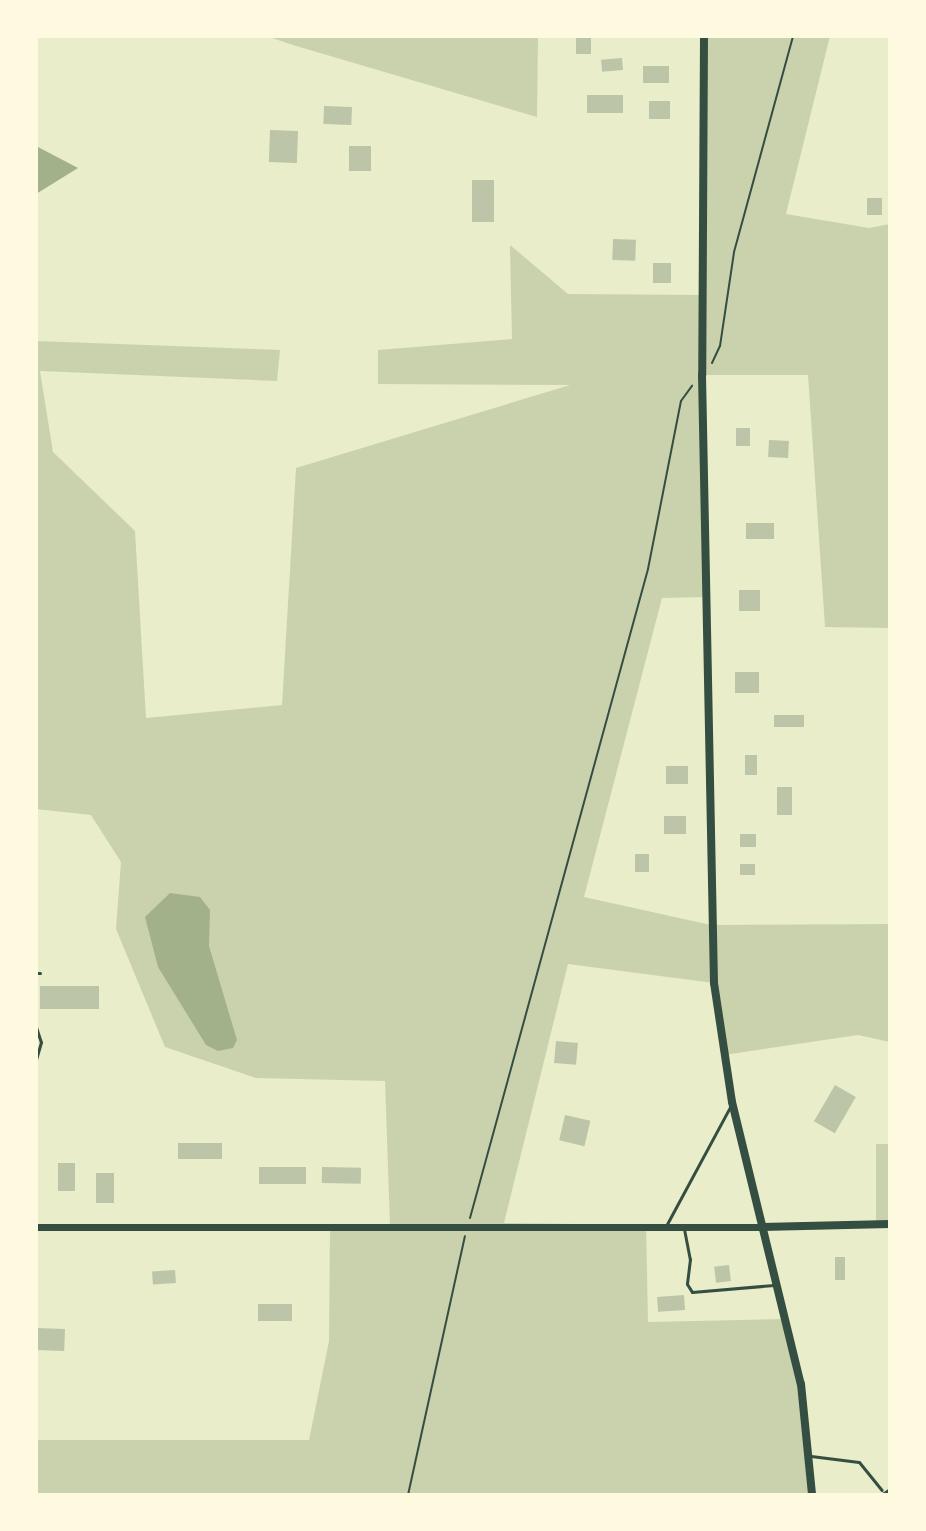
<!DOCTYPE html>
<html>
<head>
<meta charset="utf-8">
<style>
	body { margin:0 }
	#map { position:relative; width:926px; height:1531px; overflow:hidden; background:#e9edc9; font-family:"Public Sans",sans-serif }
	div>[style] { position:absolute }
	.green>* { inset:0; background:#cad2ad; transform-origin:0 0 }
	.water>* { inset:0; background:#a3b18a }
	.building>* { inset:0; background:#bcc5a7; transform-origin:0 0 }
	.path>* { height:2px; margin:-1px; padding:0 1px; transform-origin:1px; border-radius:1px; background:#344e41 }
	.service>* { height:3px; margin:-1.5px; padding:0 1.5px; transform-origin:1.5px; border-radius:1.5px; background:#344e41 }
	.minor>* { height:7px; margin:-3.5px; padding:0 3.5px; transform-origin:3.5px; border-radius:3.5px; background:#344e41 }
	.tertiary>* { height:8px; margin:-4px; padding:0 4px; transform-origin:4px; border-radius:4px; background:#344e41 }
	span { translate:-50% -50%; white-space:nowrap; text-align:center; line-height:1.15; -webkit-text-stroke:6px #fefae0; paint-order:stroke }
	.frame { position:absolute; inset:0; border:38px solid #fefae0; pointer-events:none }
</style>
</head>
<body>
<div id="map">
	<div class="green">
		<div style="clip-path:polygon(266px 36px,538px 36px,537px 117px,293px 45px)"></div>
		<div style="clip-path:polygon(704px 36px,830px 36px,786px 214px,869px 228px,890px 224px,890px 628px,825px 627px,808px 375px,702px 375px,706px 597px,662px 598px,584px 897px,711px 925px,890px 924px,890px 1042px,858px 1035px,724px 1055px,714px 983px,568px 964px,504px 1223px,646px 1225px,648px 1322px,785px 1319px,801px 1384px,812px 1495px,36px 1495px,36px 1440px,309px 1440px,329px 1341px,330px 1226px,390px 1225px,385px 1081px,256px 1078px,165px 1047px,116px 929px,121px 862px,91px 815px,36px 809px,36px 341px,280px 350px,277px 381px,40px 371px,53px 452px,135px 531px,146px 718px,282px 705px,296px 468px,570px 385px,378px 384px,378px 350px,512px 339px,510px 245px,568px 294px,702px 295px)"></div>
		<div style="left:890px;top:1144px;width:80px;height:14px;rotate:90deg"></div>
	</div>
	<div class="water">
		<div style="clip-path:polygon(36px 146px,78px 168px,36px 194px)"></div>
		<div style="clip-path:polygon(170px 893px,200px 897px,210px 910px,209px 946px,237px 1040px,233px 1048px,218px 1051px,206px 1045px,158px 967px,145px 917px)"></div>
	</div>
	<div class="building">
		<div style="left:576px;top:36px;width:15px;height:18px"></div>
		<div style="left:622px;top:58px;width:12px;height:21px;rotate:85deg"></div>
		<div style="left:669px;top:66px;width:17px;height:26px;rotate:90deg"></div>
		<div style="left:587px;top:95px;width:36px;height:18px"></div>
		<div style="left:649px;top:101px;width:21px;height:18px"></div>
		<div style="left:324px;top:106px;width:28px;height:18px;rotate:2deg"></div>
		<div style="left:270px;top:130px;width:28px;height:32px;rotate:2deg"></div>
		<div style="left:349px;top:146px;width:22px;height:25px"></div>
		<div style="left:472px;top:180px;width:22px;height:42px"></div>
		<div style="left:867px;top:198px;width:15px;height:17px"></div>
		<div style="left:613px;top:239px;width:23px;height:21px;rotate:2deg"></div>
		<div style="left:653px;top:263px;width:18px;height:20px"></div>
		<div style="left:736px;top:428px;width:14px;height:18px"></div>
		<div style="left:769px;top:440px;width:20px;height:17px;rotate:3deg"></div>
		<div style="left:746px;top:523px;width:28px;height:16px"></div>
		<div style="left:739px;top:590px;width:21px;height:21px"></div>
		<div style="left:735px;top:672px;width:24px;height:21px"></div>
		<div style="left:774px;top:715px;width:30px;height:12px"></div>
		<div style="left:745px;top:755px;width:12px;height:20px"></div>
		<div style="left:666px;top:766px;width:22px;height:18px"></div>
		<div style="left:777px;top:787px;width:15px;height:28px"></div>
		<div style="left:664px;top:816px;width:22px;height:18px"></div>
		<div style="left:740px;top:834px;width:16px;height:13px"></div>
		<div style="left:649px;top:854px;width:18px;height:14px;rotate:90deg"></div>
		<div style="left:755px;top:864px;width:11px;height:15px;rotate:90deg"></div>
		<div style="left:40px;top:986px;width:59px;height:23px"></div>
		<div style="left:556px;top:1041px;width:22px;height:22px;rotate:5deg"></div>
		<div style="left:835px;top:1085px;width:24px;height:42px;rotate:30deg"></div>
		<div style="left:565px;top:1115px;width:26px;height:26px;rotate:13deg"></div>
		<div style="left:178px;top:1143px;width:44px;height:16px"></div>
		<div style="left:58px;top:1163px;width:17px;height:28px"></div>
		<div style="left:306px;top:1167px;width:17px;height:47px;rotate:90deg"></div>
		<div style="left:322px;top:1167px;width:39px;height:16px;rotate:1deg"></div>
		<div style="left:96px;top:1173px;width:18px;height:30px"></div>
		<div style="left:845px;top:1257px;width:23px;height:10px;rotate:90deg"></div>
		<div style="left:729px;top:1265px;width:16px;height:15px;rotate:83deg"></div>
		<div style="left:175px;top:1270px;width:13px;height:23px;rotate:86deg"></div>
		<div style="left:684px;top:1295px;width:15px;height:27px;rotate:86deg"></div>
		<div style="left:292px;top:1304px;width:17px;height:34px;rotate:90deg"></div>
		<div style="left:36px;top:1328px;width:29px;height:22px;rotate:2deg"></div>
	</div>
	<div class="path">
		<div style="left:712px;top:363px;width:19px;rotate:-65deg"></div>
		<div style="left:720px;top:346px;width:95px;rotate:-81.5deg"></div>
		<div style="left:734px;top:252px;width:224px;rotate:-74.7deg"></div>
		<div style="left:470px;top:1218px;width:673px;rotate:-74.66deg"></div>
		<div style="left:648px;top:569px;width:171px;rotate:-78.9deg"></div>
		<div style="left:681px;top:401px;width:19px;rotate:-54deg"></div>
		<div style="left:408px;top:1495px;width:265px;rotate:-77.6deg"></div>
	</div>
	<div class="service">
		<div style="left:36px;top:973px;width:4px"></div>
		<div style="left:36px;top:1027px;width:16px;rotate:72deg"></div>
		<div style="left:41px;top:1042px;width:19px;rotate:106deg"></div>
		<div style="left:667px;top:1224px;width:135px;rotate:-61.7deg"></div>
		<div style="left:684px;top:1229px;width:31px;rotate:79deg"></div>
		<div style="left:690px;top:1259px;width:25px;rotate:97deg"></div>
		<div style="left:687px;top:1284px;width:9px;rotate:58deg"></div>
		<div style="left:692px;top:1292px;width:82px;rotate:-4.9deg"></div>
		<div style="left:811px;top:1456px;width:48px;rotate:7.1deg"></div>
		<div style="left:859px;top:1462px;width:36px;rotate:51deg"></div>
		<div style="left:881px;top:1495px;width:11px;rotate:-34deg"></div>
	</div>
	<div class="minor">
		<div style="left:36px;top:1227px;width:725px"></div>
	</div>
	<div class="tertiary">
		<div style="left:704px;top:36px;width:339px;rotate:90.3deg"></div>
		<div style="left:702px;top:375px;width:608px;rotate:88.87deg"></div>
		<div style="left:714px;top:983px;width:120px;rotate:81.4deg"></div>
		<div style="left:732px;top:1102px;width:290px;rotate:76.3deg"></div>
		<div style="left:801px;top:1384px;width:112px;rotate:84.3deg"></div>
		<div style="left:761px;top:1227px;width:129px;rotate:-1.3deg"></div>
	</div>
	<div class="frame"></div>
</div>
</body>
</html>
